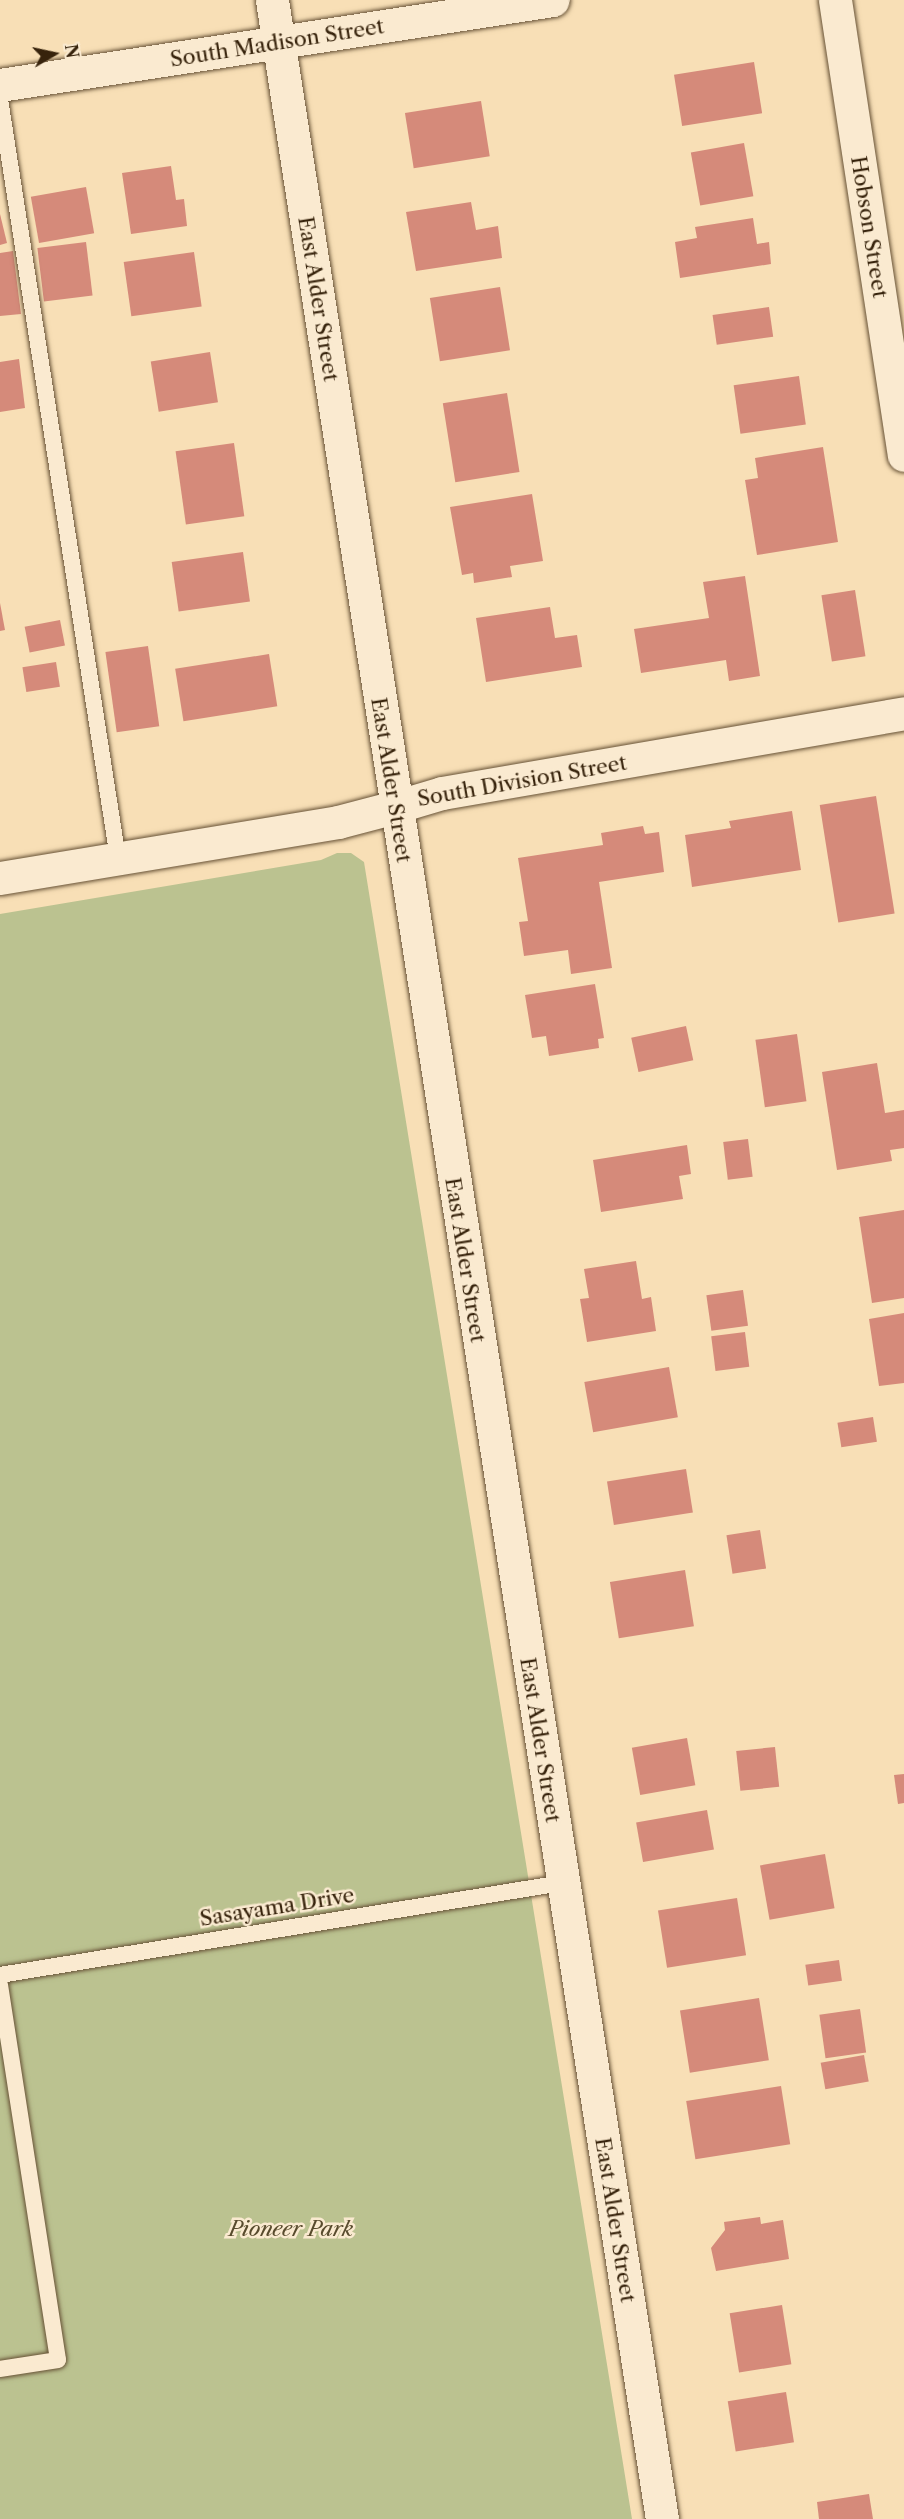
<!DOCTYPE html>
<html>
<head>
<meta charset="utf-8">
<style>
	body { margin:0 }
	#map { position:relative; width:904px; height:2519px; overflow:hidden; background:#f8dfb6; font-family:"Libre Caslon Text",serif }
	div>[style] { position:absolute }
	.green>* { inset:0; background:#bbc290 }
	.building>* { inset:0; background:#d58a7a; transform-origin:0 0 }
	.roads { filter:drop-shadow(0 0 2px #675236) drop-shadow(0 0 2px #675236) }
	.lane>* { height:16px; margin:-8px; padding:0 8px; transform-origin:8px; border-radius:8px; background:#faead0 }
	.street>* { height:33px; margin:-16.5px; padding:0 16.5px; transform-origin:16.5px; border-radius:16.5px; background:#faead0 }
	.secondary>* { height:33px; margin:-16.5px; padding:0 16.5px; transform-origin:16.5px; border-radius:16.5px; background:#faead0 }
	span { translate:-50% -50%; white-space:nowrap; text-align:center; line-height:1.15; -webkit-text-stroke:5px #faead0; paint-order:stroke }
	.street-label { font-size:21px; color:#37230c }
	.park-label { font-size:21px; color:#584b2d; font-style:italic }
	.north { position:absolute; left:24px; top:24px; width:60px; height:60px; -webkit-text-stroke:4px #faead0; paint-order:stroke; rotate:81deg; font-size:16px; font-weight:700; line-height:24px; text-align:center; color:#37230c }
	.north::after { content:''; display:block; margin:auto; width:21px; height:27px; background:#37230c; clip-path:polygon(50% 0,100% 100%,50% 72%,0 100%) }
</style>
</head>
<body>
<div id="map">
	<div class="green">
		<div style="clip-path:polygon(337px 853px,351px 853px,364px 862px,632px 2519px,0 2519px,0 914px,321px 860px)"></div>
	</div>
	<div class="building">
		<div style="left:754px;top:62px;width:52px;height:81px;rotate:81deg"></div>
		<div style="left:481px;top:101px;width:56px;height:77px;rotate:81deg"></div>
		<div style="left:744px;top:143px;width:54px;height:54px;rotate:80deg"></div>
		<div style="clip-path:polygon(171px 166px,176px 200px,184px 199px,187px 226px,131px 234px,122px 173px)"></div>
		<div style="left:86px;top:187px;width:47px;height:56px;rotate:80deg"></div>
		<div style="clip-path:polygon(471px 202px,476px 230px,498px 226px,502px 258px,416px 271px,406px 212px)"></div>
		<div style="clip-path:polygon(0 214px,7px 243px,0 245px)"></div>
		<div style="clip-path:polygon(753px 218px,757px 244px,769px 242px,771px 264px,680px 278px,675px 242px,697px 238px,695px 227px)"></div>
		<div style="left:86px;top:242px;width:54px;height:49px;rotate:83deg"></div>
		<div style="clip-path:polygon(13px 251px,21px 314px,0 316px,0 253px)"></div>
		<div style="left:194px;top:252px;width:55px;height:71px;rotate:82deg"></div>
		<div style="left:500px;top:287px;width:64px;height:71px;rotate:81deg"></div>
		<div style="left:769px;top:307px;width:30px;height:57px;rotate:82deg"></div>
		<div style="left:210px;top:352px;width:51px;height:60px;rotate:81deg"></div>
		<div style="clip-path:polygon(19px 359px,25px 408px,0 412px,0 362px)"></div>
		<div style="left:799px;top:376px;width:49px;height:66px;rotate:82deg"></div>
		<div style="left:507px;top:393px;width:80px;height:65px;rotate:81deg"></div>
		<div style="left:234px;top:443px;width:74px;height:59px;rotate:82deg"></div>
		<div style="clip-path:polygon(823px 447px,838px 542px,757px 555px,745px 480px,758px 478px,755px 458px)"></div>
		<div style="clip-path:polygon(532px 494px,543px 561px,510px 566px,512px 577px,474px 583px,473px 573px,462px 575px,450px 507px)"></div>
		<div style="left:243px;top:552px;width:50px;height:72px;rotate:82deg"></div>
		<div style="clip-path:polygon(745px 576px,760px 676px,729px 681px,726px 660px,641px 673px,634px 629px,709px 618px,703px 582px)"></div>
		<div style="left:855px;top:590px;width:67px;height:34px;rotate:81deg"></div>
		<div style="clip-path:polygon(0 603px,5px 630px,0 631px)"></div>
		<div style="clip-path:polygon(550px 607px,555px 638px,577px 635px,582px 667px,486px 682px,476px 618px)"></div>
		<div style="left:60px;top:620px;width:26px;height:36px;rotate:79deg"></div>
		<div style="left:148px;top:646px;width:81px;height:43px;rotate:82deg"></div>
		<div style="left:269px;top:654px;width:53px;height:95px;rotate:81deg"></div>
		<div style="left:56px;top:662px;width:25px;height:34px;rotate:81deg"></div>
		<div style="left:876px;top:796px;width:119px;height:57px;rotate:81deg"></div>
		<div style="clip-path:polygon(792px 811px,801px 870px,692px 887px,685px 835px,731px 828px,729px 821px)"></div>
		<div style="clip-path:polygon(643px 826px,645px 834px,659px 832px,664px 872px,599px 882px,612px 968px,571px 974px,568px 950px,524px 956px,519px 922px,528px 921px,518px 858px,603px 845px,601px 833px)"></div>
		<div style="clip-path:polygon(595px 984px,604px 1038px,598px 1039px,599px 1048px,549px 1056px,546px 1036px,532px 1038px,525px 995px)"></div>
		<div style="left:686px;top:1026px;width:35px;height:56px;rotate:78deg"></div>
		<div style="left:797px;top:1034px;width:68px;height:42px;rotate:82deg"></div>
		<div style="clip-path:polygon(877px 1063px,885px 1113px,904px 1110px,904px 1148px,890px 1150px,892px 1161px,837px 1170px,822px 1072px)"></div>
		<div style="left:748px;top:1139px;width:38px;height:25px;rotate:83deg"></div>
		<div style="clip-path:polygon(687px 1145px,691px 1174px,679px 1176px,683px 1199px,601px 1212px,593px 1160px)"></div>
		<div style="clip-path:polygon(904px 1210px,904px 1298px,872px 1303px,859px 1217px)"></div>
		<div style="clip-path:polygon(636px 1261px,642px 1299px,651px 1297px,656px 1331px,587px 1342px,580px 1299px,589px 1298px,584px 1269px)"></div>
		<div style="left:743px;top:1290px;width:36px;height:37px;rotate:82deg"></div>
		<div style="clip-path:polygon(904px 1313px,904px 1383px,879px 1386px,869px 1319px)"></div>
		<div style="left:745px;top:1332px;width:35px;height:34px;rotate:83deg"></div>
		<div style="left:669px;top:1367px;width:51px;height:86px;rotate:80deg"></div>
		<div style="left:873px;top:1417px;width:25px;height:36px;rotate:81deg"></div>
		<div style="left:686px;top:1469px;width:44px;height:80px;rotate:81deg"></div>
		<div style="left:760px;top:1530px;width:39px;height:34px;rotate:81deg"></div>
		<div style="left:685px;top:1570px;width:57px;height:76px;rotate:81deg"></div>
		<div style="left:687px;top:1738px;width:48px;height:56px;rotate:80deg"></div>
		<div style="left:775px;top:1747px;width:40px;height:39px;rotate:84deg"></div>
		<div style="clip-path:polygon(904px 1774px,904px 1803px,898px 1804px,894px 1775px)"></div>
		<div style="left:707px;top:1810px;width:40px;height:72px;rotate:80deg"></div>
		<div style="left:825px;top:1854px;width:55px;height:66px;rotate:80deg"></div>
		<div style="left:737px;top:1898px;width:58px;height:80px;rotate:81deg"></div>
		<div style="left:839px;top:1960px;width:21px;height:34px;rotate:82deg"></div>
		<div style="left:759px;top:1998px;width:63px;height:80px;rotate:81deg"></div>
		<div style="left:860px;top:2009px;width:44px;height:41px;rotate:82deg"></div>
		<div style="left:864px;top:2055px;width:27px;height:44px;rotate:80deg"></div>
		<div style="left:781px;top:2086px;width:59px;height:96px;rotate:81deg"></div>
		<div style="clip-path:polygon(760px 2217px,761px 2224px,783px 2220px,789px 2259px,716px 2271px,711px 2248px,725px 2230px,724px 2222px)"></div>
		<div style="left:782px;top:2305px;width:60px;height:53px;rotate:81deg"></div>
		<div style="left:786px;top:2392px;width:51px;height:59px;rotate:81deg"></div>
		<div style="clip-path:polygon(869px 2494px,873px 2519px,819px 2519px,817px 2502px)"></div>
	</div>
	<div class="roads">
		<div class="lane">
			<div style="left:0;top:99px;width:769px;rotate:81.17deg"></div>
			<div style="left:0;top:1975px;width:569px;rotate:-9.3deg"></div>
			<div style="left:0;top:1985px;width:379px;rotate:81.2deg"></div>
			<div style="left:58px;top:2360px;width:59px;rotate:171.2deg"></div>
		</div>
		<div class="street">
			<div style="left:835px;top:0;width:460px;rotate:81.4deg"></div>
			<div style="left:0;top:85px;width:559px;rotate:-8.74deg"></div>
			<div style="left:395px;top:807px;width:49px;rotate:-16.6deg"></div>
			<div style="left:442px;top:793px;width:469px;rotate:-9.8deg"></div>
		</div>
		<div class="secondary">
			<div style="left:272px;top:0;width:2549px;rotate:81.2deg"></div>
			<div style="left:0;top:878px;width:343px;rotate:-9.4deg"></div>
			<div style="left:338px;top:822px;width:59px;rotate:-14.7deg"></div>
		</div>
	</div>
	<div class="street-label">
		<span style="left:277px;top:43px;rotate:-9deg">South Madison Street</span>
		<span style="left:869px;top:227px;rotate:81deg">Hobson Street</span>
		<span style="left:318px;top:299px;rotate:81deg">East Alder Street</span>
		<span style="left:391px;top:780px;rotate:81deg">East Alder Street</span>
		<span style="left:522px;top:781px;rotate:-10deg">South Division Street</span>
		<span style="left:465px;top:1260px;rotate:81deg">East Alder Street</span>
		<span style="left:540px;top:1740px;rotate:81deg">East Alder Street</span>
		<span style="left:277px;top:1907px;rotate:-9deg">Sasayama Drive</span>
		<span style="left:615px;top:2220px;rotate:81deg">East Alder Street</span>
	</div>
	<div class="park-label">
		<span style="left:291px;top:2229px">Pioneer Park</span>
	</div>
	<div class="north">N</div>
</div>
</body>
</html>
